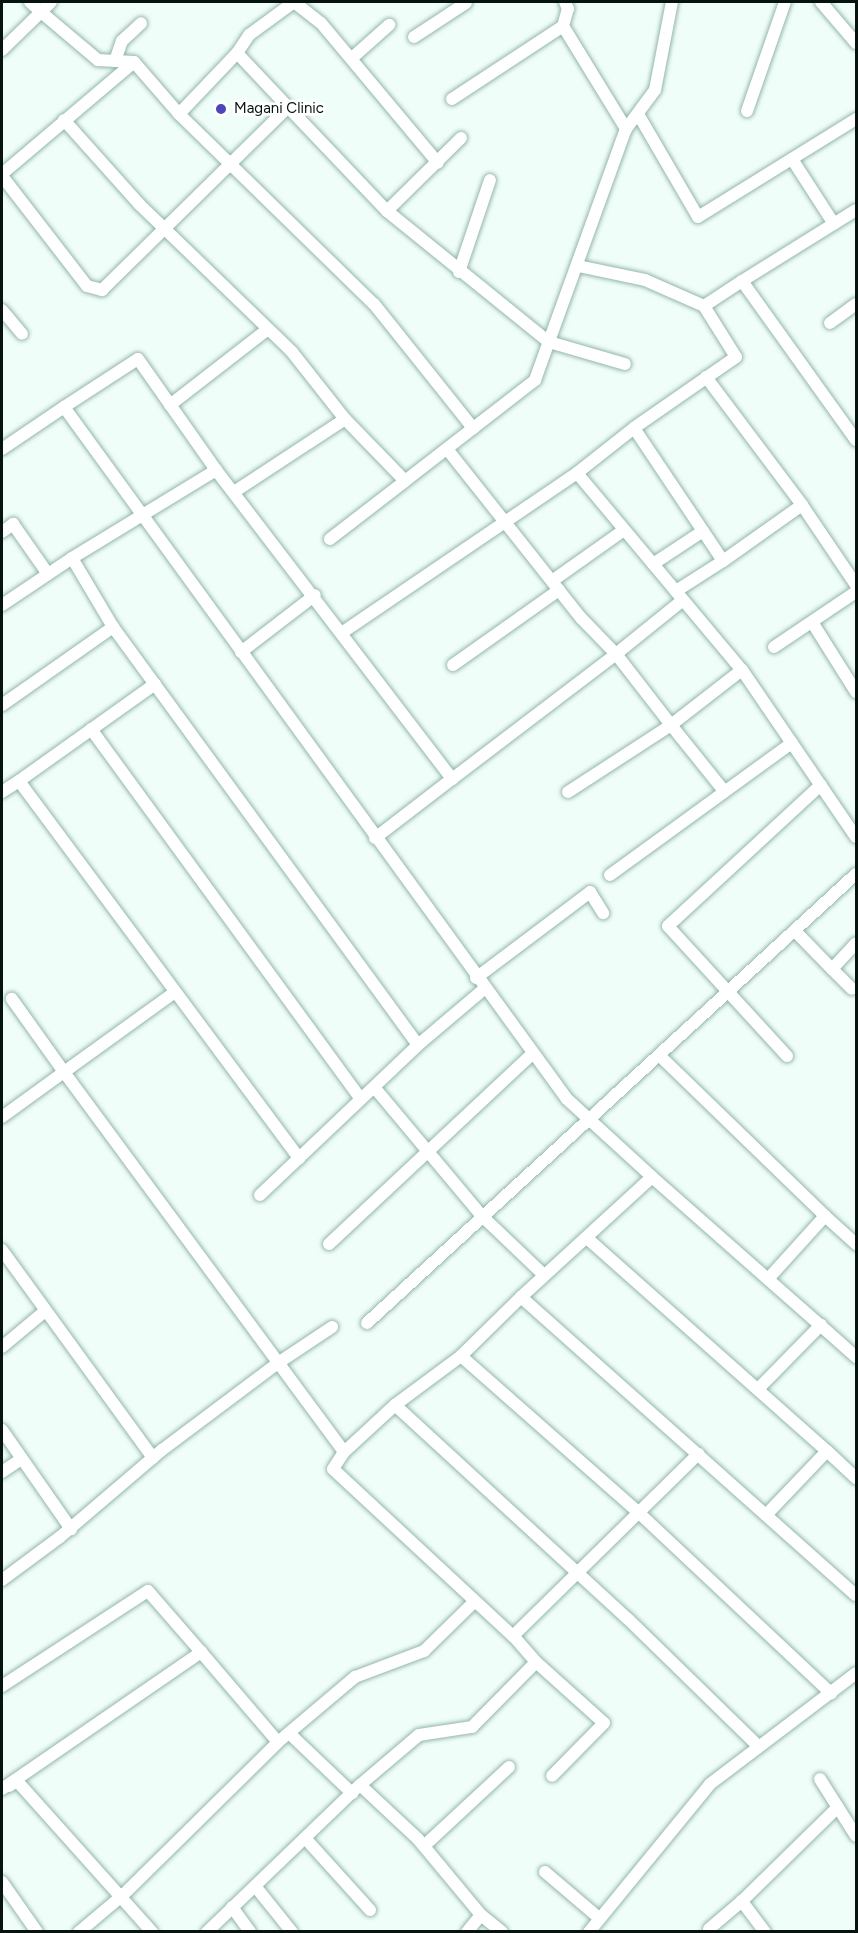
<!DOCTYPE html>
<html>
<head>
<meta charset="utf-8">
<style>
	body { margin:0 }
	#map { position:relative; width:858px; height:1933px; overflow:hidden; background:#f0fef9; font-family:Figtree,sans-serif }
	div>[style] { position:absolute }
	.roads { filter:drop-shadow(0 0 2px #93b6ab) drop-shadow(0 0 2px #93b6ab) }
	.minor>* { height:12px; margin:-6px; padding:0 6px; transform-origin:6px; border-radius:6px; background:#fff }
	.dots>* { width:16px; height:16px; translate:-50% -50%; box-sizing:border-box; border:3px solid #fff; border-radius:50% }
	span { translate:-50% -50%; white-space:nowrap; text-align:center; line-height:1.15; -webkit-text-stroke:5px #fff; paint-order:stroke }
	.poi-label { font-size:15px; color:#06130f }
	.left { translate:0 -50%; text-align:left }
	.frame { position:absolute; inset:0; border:3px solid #06130f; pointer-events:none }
</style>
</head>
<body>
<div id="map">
	<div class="roads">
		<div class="minor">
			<div style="left:30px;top:2px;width:15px;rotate:42deg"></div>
			<div style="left:41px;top:12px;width:14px;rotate:-45deg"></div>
			<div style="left:294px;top:2px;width:34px;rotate:38deg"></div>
			<div style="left:321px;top:23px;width:182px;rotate:50.1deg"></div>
			<div style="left:821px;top:2px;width:54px;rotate:49.5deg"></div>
			<div style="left:563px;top:26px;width:18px;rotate:-74deg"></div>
			<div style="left:568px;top:9px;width:8px;rotate:-113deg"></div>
			<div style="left:414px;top:37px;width:62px;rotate:-33.2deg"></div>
			<div style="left:2px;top:50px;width:54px;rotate:-44.3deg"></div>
			<div style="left:41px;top:12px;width:75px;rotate:40.1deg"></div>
			<div style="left:98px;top:60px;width:36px;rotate:3deg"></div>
			<div style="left:237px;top:53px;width:74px;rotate:46.6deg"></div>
			<div style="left:352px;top:58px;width:50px;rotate:-41.7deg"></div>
			<div style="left:115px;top:61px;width:21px;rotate:-71deg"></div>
			<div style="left:122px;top:41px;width:26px;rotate:-43deg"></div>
			<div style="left:452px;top:99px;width:133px;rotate:-33.3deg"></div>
			<div style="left:563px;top:26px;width:121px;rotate:58.5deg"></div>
			<div style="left:747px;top:111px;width:115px;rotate:-70.8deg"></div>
			<div style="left:179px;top:114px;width:84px;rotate:-46.4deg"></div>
			<div style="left:237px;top:53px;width:22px;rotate:-56deg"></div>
			<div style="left:249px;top:35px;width:56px;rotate:-36.3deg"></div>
			<div style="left:638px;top:114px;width:119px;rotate:59.8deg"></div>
			<div style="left:698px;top:217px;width:186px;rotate:-31.8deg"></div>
			<div style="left:64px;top:120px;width:113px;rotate:48.2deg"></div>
			<div style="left:139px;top:204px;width:213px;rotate:44deg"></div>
			<div style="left:292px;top:352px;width:85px;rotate:51.7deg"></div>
			<div style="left:461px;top:138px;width:104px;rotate:135.4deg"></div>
			<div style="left:387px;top:211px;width:208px;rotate:39deg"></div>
			<div style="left:549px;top:342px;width:79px;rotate:16.1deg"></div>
			<div style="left:792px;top:159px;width:77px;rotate:57.1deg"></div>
			<div style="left:2px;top:174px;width:173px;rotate:-40.3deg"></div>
			<div style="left:134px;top:62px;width:69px;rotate:49.1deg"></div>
			<div style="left:179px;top:114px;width:272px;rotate:44.3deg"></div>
			<div style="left:374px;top:304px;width:159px;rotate:51.4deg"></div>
			<div style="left:2px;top:176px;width:139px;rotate:52.3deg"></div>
			<div style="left:87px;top:286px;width:16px;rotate:15deg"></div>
			<div style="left:102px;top:290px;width:261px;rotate:-44.5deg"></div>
			<div style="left:288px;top:107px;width:144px;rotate:46.4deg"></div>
			<div style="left:578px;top:266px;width:68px;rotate:11.8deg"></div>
			<div style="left:645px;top:280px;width:64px;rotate:23.8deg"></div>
			<div style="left:704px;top:306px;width:60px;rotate:57.9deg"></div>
			<div style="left:736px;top:357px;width:124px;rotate:145.2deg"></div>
			<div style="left:459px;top:272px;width:97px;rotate:-71.4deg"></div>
			<div style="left:742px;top:281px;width:134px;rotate:-31.9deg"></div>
			<div style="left:704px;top:306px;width:45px;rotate:-33.3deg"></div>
			<div style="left:742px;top:281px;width:196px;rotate:54.4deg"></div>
			<div style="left:2px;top:310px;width:31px;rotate:50deg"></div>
			<div style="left:830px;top:323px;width:32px;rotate:-36deg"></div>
			<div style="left:706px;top:377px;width:160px;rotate:53.1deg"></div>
			<div style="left:170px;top:405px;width:124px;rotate:-37.8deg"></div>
			<div style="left:64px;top:407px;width:88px;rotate:-33deg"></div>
			<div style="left:138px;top:359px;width:136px;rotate:54.9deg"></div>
			<div style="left:2px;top:449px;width:75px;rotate:-34.1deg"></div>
			<div style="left:64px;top:407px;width:855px;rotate:53.99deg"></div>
			<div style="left:567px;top:1099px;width:115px;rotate:42.5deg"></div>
			<div style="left:652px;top:1177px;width:178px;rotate:137.5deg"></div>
			<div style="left:521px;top:1297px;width:448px;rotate:41.7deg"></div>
			<div style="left:447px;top:449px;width:216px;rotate:51.6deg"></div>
			<div style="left:581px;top:618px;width:50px;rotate:45.8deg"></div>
			<div style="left:616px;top:654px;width:86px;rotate:-38.9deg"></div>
			<div style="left:577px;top:473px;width:73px;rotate:-38.3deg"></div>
			<div style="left:634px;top:428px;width:160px;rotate:56.2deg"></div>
			<div style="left:723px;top:561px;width:56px;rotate:147.4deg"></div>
			<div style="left:234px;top:492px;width:133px;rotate:-33.3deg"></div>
			<div style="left:345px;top:419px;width:86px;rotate:45.9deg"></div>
			<div style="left:405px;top:481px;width:165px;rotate:-37.8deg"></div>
			<div style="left:535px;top:380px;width:267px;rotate:-70.1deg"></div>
			<div style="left:626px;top:129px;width:49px;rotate:-53.4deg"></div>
			<div style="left:655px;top:90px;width:90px;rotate:-79.1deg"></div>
			<div style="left:2px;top:532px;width:14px;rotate:-36deg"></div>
			<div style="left:13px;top:524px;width:61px;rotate:55deg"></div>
			<div style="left:330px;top:539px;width:95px;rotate:-37.7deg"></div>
			<div style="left:723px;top:561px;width:97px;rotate:-35.3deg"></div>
			<div style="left:802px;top:505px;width:97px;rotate:56deg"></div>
			<div style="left:653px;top:564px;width:60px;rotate:-33.4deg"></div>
			<div style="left:552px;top:581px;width:88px;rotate:-35.3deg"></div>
			<div style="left:2px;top:605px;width:84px;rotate:-33.9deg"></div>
			<div style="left:812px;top:622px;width:83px;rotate:57.8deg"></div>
			<div style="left:113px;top:627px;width:517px;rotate:53.88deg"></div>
			<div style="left:418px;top:1045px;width:87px;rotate:-40.3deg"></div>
			<div style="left:343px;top:632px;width:283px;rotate:-34.2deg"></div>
			<div style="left:577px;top:473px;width:257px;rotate:50.1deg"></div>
			<div style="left:774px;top:647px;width:99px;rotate:-33.9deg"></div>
			<div style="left:241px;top:652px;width:93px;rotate:-37.6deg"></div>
			<div style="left:453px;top:665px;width:130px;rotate:-35.3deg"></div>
			<div style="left:155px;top:684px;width:167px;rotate:144.5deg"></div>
			<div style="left:19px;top:781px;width:470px;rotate:53.4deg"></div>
			<div style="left:2px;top:705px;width:136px;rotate:-35.1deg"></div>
			<div style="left:113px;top:627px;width:80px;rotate:-120.7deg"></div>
			<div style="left:72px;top:558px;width:169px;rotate:-31.4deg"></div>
			<div style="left:216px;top:470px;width:389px;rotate:52.6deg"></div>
			<div style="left:452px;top:779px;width:206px;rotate:-37.3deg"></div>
			<div style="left:616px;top:654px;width:90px;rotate:52.2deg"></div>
			<div style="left:671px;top:725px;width:90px;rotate:-37.8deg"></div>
			<div style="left:742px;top:670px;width:202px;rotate:55.7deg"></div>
			<div style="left:91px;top:729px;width:458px;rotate:53.9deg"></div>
			<div style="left:2px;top:792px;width:20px;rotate:-33deg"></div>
			<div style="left:568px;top:792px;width:123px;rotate:-33deg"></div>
			<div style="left:671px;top:725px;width:85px;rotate:51.2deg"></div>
			<div style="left:375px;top:838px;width:97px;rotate:-37.5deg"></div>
			<div style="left:610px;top:875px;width:225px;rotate:-36deg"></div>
			<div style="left:795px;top:931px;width:53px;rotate:45.8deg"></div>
			<div style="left:832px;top:969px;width:35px;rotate:-47deg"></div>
			<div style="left:832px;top:969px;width:28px;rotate:45deg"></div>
			<div style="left:476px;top:978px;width:143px;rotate:-37deg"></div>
			<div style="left:590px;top:892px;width:25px;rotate:58deg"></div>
			<div style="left:175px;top:992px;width:137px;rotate:144.2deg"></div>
			<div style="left:64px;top:1072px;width:472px;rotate:53.6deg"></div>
			<div style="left:660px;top:1056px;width:230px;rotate:44.1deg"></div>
			<div style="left:787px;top:1056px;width:176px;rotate:-132.5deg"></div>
			<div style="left:668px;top:926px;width:208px;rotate:-42.7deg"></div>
			<div style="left:374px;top:1087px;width:168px;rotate:50.1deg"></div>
			<div style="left:482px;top:1216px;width:86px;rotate:43.6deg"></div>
			<div style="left:2px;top:1117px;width:77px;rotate:-36deg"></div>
			<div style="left:64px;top:1072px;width:90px;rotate:-125.5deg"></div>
			<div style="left:652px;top:1177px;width:272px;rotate:41.4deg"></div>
			<div style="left:260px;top:1195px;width:218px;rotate:-43.5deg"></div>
			<div style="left:588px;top:1239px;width:319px;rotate:41.6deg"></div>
			<div style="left:329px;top:1244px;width:279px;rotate:-43.1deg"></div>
			<div style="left:2px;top:1250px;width:257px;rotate:54deg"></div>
			<div style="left:768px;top:1279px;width:85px;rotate:-47.9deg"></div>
			<div style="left:825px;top:1216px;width:42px;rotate:42.1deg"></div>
			<div style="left:521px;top:1297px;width:84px;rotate:135.5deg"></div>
			<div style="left:461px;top:1356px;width:82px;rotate:143.4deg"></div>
			<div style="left:395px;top:1405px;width:316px;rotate:42.6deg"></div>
			<div style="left:628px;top:1619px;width:182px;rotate:44.3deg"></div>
			<div style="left:367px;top:1323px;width:664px;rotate:-42.56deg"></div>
			<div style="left:2px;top:1347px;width:56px;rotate:-39.9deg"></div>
			<div style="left:461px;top:1356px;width:236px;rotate:41.4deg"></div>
			<div style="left:638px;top:1512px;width:265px;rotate:43.2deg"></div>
			<div style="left:758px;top:1389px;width:90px;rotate:-45.5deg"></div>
			<div style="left:395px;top:1405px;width:69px;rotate:137.3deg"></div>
			<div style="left:344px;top:1452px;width:20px;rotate:123deg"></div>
			<div style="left:333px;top:1469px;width:246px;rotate:42.9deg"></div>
			<div style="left:513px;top:1636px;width:260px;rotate:-44.5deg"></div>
			<div style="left:2px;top:1430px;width:121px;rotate:55.1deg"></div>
			<div style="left:2px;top:1472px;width:23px;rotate:-34deg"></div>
			<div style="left:766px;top:1515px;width:88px;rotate:-46.4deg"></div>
			<div style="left:827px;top:1451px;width:40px;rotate:43deg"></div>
			<div style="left:2px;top:1580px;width:72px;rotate:-36.6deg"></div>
			<div style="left:60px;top:1537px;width:134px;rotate:-40.5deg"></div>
			<div style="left:162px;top:1450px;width:145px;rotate:-36.9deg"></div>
			<div style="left:278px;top:1363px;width:65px;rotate:-33.7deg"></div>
			<div style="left:536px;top:1662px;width:91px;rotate:41.9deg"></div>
			<div style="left:604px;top:1723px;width:74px;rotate:134.5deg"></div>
			<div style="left:2px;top:1686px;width:174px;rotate:-33.1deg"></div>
			<div style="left:148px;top:1591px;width:81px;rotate:49deg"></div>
			<div style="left:290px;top:1734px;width:86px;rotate:43.6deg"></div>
			<div style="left:820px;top:1779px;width:67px;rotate:57.7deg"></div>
			<div style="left:9px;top:1786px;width:9px;rotate:-32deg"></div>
			<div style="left:17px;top:1781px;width:203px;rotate:48.2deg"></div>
			<div style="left:2px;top:1789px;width:242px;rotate:-34.5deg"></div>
			<div style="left:201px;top:1652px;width:118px;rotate:49.5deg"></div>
			<div style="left:305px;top:1838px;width:97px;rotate:47.9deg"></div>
			<div style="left:424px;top:1846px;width:116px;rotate:-42.9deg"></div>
			<div style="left:545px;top:1872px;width:71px;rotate:40.4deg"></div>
			<div style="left:2px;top:1882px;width:61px;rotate:55deg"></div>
			<div style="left:255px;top:1886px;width:59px;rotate:51.2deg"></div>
			<div style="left:232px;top:1907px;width:31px;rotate:54deg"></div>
			<div style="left:709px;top:1929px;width:43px;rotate:-40.3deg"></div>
			<div style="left:79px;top:1932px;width:57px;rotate:-40.1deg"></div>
			<div style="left:123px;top:1895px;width:218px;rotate:-44.6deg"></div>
			<div style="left:278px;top:1742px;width:101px;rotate:-40.2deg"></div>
			<div style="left:355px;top:1677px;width:74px;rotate:-20.6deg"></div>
			<div style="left:424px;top:1651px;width:69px;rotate:-44.4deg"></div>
			<div style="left:207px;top:1932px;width:212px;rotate:-43.9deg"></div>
			<div style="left:467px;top:1932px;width:22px;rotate:-51deg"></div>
			<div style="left:502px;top:1932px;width:27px;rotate:-141deg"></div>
			<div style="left:481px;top:1915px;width:99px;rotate:-129.7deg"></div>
			<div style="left:418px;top:1839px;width:79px;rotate:-137deg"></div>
			<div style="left:360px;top:1785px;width:77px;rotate:-40.3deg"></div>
			<div style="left:419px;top:1735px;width:54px;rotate:-8.6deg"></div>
			<div style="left:472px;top:1727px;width:91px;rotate:-45.4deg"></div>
			<div style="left:536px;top:1662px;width:35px;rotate:-131deg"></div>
			<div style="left:589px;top:1932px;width:191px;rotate:-50.7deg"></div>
			<div style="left:710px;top:1784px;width:183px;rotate:-37.2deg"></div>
			<div style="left:765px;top:1932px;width:39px;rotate:-127deg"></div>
			<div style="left:742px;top:1901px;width:134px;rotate:-44.4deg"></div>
		</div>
	</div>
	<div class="dots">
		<div style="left:221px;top:109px;background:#4c45bb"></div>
	</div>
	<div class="poi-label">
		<span class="left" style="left:234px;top:109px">Magani Clinic</span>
	</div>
	<div class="frame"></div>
</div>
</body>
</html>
